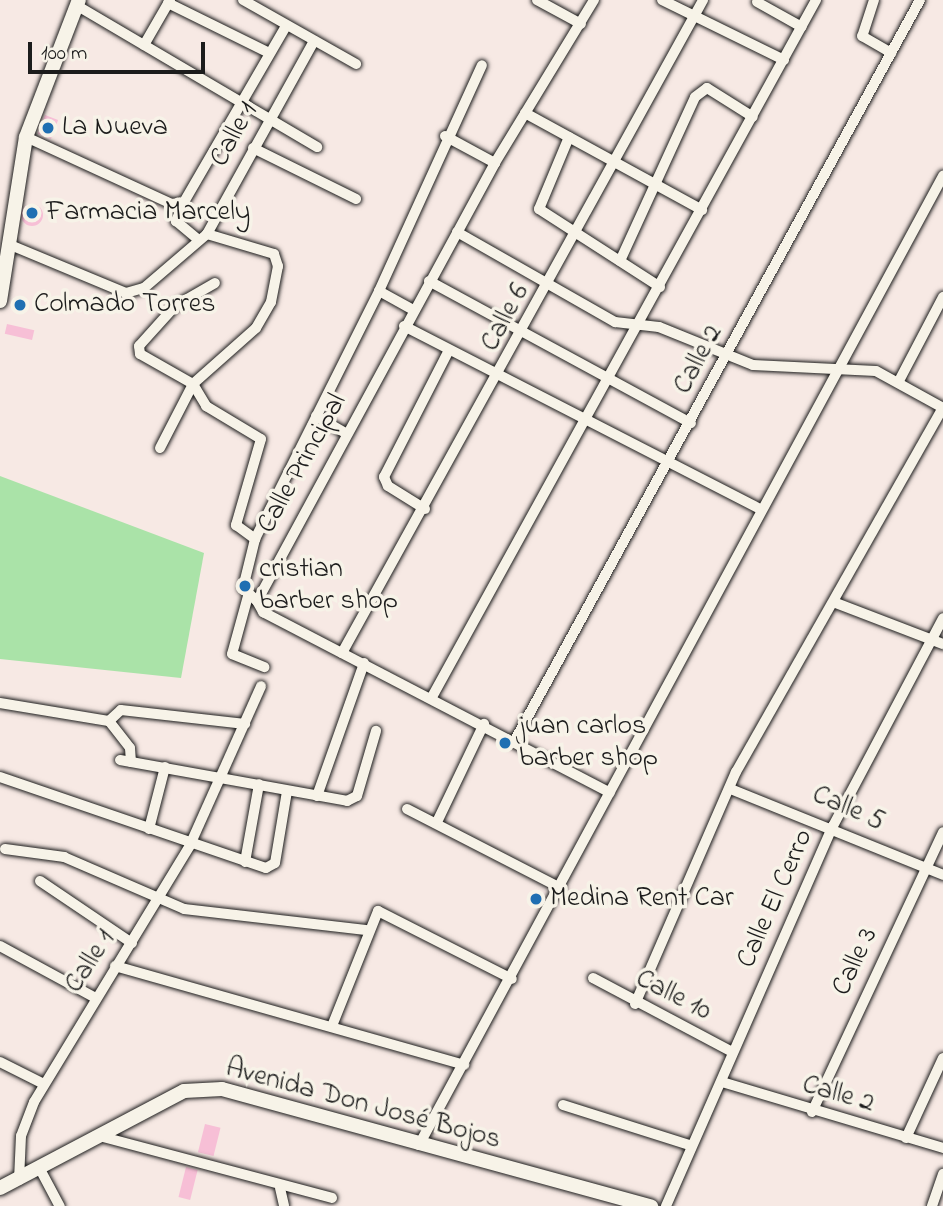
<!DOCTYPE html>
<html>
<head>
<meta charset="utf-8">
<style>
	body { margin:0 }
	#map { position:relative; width:943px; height:1206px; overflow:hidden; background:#f7e9e4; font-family:"Indie Flower",sans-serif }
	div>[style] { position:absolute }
	.green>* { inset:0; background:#aae3a8 }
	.building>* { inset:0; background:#f7bfd6; transform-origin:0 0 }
	.round { border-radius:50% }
	.roads { filter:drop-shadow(0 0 2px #1c1c1c) drop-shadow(0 0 2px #1c1c1c) }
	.street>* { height:10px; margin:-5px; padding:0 5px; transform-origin:5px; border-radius:5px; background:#f7f3e8 }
	.secondary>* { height:14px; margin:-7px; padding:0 7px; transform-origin:7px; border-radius:7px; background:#f7f3e8 }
	.dots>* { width:19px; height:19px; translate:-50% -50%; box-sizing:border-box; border:4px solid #f7f3e8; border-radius:50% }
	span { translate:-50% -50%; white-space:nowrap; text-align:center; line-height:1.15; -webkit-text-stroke:7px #f7f3e8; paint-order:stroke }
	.poi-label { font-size:28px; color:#1c1c1c }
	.left { translate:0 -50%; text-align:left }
	.street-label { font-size:28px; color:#1c1c1c }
	.scale { position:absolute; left:28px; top:42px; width:177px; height:32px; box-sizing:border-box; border:4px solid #1c1c1c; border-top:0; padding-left:9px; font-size:21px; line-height:24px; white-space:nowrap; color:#1c1c1c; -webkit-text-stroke:5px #f7f3e8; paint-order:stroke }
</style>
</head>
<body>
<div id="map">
	<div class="green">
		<div style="clip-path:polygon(0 476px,204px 553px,181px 678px,0 659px)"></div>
	</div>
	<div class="building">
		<div style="left:45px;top:115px;width:14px;height:20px;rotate:21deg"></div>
		<div class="round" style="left:21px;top:204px;width:22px;height:22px"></div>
		<div style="left:7px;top:324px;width:28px;height:10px;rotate:13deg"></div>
		<div style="left:205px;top:1124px;width:16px;height:29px;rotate:14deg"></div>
		<div style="left:186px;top:1167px;width:12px;height:31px;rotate:14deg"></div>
	</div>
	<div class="roads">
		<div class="street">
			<div style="left:243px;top:0;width:130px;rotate:29.5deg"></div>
			<div style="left:537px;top:0;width:50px;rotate:28.6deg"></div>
			<div style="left:594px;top:0;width:191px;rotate:121.3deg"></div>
			<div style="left:495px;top:163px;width:498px;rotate:118.5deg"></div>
			<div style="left:257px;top:601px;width:13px;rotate:61deg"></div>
			<div style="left:263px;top:612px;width:391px;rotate:27.5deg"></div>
			<div style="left:662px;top:0;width:136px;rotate:26.2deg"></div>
			<div style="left:874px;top:0;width:38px;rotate:108deg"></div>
			<div style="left:862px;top:36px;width:34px;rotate:30deg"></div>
			<div style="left:757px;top:2px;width:51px;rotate:29.1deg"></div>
			<div style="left:168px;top:3px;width:113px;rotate:26.3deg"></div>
			<div style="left:76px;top:5px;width:280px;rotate:30.5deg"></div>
			<div style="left:144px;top:45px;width:52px;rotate:-60deg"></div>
			<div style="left:525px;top:113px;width:202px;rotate:28.7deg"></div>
			<div style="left:445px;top:136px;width:57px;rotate:28.4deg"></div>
			<div style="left:26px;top:137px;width:161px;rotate:24.7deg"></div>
			<div style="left:172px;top:204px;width:12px;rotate:-9deg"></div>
			<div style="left:184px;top:202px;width:203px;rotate:-59.9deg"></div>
			<div style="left:569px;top:137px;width:78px;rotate:112.6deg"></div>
			<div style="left:539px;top:209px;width:144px;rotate:32.8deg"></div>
			<div style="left:253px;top:148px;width:115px;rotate:26.3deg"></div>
			<div style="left:184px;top:202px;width:21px;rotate:113deg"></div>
			<div style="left:176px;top:221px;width:30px;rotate:40deg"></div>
			<div style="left:457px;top:232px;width:182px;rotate:29.7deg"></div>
			<div style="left:615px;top:322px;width:44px;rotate:6.5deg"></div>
			<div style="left:659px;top:327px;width:101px;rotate:22deg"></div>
			<div style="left:753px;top:365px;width:123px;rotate:2.8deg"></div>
			<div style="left:876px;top:371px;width:77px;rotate:28.9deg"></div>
			<div style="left:207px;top:234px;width:70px;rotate:16.6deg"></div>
			<div style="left:274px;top:254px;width:13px;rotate:72deg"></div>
			<div style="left:278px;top:266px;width:37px;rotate:101deg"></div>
			<div style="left:271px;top:302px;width:30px;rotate:120deg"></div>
			<div style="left:256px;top:328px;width:84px;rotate:138.4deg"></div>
			<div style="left:193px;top:384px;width:26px;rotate:59deg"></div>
			<div style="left:206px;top:406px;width:64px;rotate:31deg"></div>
			<div style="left:261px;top:439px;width:90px;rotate:106.2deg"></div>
			<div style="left:236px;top:525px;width:24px;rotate:36deg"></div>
			<div style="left:8px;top:244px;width:128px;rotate:22.6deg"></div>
			<div style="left:126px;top:293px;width:19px;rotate:-16deg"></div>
			<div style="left:144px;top:288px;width:83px;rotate:-40.6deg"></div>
			<div style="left:207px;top:234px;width:221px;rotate:-61deg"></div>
			<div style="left:620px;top:261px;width:180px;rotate:-65.4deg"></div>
			<div style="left:695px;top:97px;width:15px;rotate:-37deg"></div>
			<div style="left:707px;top:88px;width:54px;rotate:32.2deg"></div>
			<div style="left:429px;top:281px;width:298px;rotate:28.5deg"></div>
			<div style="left:379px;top:291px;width:39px;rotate:29deg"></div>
			<div style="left:404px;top:326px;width:400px;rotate:27.2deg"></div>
			<div style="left:900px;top:379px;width:93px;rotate:-62.3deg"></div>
			<div style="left:316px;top:416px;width:34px;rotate:30deg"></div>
			<div style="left:160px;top:448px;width:72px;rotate:-62.7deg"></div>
			<div style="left:193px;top:384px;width:61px;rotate:-150.5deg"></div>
			<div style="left:140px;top:354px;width:8px;rotate:-97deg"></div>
			<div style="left:139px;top:346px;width:54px;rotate:-48deg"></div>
			<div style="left:175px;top:306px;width:46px;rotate:-29.9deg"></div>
			<div style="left:425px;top:509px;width:44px;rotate:-148.1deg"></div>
			<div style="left:388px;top:486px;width:10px;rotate:-114deg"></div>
			<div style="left:384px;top:477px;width:143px;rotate:-62.9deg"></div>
			<div style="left:248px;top:596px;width:60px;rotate:105.4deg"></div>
			<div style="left:232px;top:654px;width:35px;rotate:22deg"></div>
			<div style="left:257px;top:601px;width:19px;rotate:-137deg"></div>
			<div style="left:243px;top:588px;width:50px;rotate:-76.2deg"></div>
			<div style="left:255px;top:539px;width:277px;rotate:-63.4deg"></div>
			<div style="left:379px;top:291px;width:248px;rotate:-65.5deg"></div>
			<div style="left:836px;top:603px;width:115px;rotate:21deg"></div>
			<div style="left:342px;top:653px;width:746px;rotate:-61.06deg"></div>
			<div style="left:432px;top:697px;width:796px;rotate:-61.15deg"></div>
			<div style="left:0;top:703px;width:110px;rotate:9.4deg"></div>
			<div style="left:109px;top:721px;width:34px;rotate:52deg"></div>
			<div style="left:130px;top:748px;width:14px;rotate:86deg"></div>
			<div style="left:109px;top:721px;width:16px;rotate:-43deg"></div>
			<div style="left:121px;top:710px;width:125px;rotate:6.4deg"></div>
			<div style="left:515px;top:740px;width:844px;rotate:-61.31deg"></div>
			<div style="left:120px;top:760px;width:231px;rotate:10.2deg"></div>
			<div style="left:347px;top:801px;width:11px;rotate:-27deg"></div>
			<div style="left:357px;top:796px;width:68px;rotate:-73.7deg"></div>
			<div style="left:0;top:777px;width:281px;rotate:18.9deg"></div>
			<div style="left:266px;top:868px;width:10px;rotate:-29deg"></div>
			<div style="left:275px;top:863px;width:73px;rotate:-80.5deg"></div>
			<div style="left:733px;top:790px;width:227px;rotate:22deg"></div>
			<div style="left:317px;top:796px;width:141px;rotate:-70.5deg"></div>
			<div style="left:407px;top:809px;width:173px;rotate:27.2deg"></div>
			<div style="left:437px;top:822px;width:109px;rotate:-64.4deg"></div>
			<div style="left:149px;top:829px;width:64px;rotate:-75.5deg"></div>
			<div style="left:5px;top:849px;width:60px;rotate:7.7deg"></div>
			<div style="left:64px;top:857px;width:131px;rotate:23.4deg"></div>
			<div style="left:184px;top:909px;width:183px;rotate:6.6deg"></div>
			<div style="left:245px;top:862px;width:79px;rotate:-79.8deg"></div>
			<div style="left:40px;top:881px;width:111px;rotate:34deg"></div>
			<div style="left:0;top:946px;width:107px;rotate:28.5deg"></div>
			<div style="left:115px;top:966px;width:363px;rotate:15.8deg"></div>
			<div style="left:593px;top:978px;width:157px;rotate:28deg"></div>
			<div style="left:635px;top:1004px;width:253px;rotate:-66.5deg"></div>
			<div style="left:736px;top:772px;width:419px;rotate:-60.4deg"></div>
			<div style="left:332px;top:1026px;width:124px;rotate:-68.2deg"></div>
			<div style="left:378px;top:911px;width:150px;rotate:26.9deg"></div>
			<div style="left:0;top:1062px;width:49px;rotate:26.6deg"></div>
			<div style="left:722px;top:1082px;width:231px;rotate:16.6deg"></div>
			<div style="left:563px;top:1105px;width:135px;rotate:17.6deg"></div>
			<div style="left:812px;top:1112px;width:309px;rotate:-64.9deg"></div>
			<div style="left:103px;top:1137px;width:237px;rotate:14.9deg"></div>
			<div style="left:906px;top:1138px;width:88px;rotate:-65.2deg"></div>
			<div style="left:419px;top:1145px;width:1102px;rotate:-61.6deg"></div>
			<div style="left:41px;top:1171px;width:40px;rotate:62deg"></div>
			<div style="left:19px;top:1180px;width:44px;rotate:-87.4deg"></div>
			<div style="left:21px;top:1136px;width:36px;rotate:-69deg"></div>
			<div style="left:34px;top:1102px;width:301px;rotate:-58.7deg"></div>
			<div style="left:190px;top:845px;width:174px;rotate:-65.9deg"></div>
			<div style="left:280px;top:1188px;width:18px;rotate:77deg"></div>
			<div style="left:666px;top:1206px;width:415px;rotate:-66.3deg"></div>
			<div style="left:833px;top:826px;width:235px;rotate:-62.1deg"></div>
			<div style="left:932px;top:1206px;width:34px;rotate:-71deg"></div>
		</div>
		<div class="secondary">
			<div style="left:0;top:301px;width:166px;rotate:-81deg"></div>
			<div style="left:26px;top:137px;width:147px;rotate:-68.9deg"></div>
			<div style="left:0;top:1188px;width:208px;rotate:-27.8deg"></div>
			<div style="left:184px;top:1091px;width:38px;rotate:-3deg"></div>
			<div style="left:222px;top:1089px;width:445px;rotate:15.3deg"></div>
		</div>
	</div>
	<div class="dots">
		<div style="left:48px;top:128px;background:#1f6fb2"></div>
		<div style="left:32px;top:213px;background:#1f6fb2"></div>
		<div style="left:20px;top:305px;background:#1f6fb2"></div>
		<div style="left:245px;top:586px;background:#1f6fb2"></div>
		<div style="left:505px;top:743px;background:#1f6fb2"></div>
		<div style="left:536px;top:899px;background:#1f6fb2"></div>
	</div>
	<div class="poi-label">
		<span class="left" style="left:62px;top:128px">La Nueva</span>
		<span class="left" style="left:46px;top:213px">Farmacia Marcely</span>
		<span class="left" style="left:34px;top:305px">Colmado Torres</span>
		<span class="left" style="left:259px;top:586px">cristian<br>barber shop</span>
		<span class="left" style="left:519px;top:743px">juan carlos<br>barber shop</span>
		<span class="left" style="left:550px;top:899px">Medina Rent Car</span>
	</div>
	<div class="street-label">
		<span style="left:235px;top:135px;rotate:-61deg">Calle 1</span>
		<span style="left:506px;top:318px;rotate:-62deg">Calle 6</span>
		<span style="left:699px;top:360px;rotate:-62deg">Calle 2</span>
		<span style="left:303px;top:464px;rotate:-61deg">Calle Principal</span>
		<span style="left:848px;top:809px;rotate:23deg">Calle 5</span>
		<span style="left:776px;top:899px;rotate:-66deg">Calle El Cerro</span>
		<span style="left:91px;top:962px;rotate:-57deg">Calle 1</span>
		<span style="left:856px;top:962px;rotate:-65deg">Calle 3</span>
		<span style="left:673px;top:996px;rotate:27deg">Calle 10</span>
		<span style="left:838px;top:1095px;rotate:16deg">Calle 2</span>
		<span style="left:363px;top:1105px;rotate:15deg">Avenida Don José Bojos</span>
	</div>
	<div class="scale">100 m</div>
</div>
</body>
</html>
